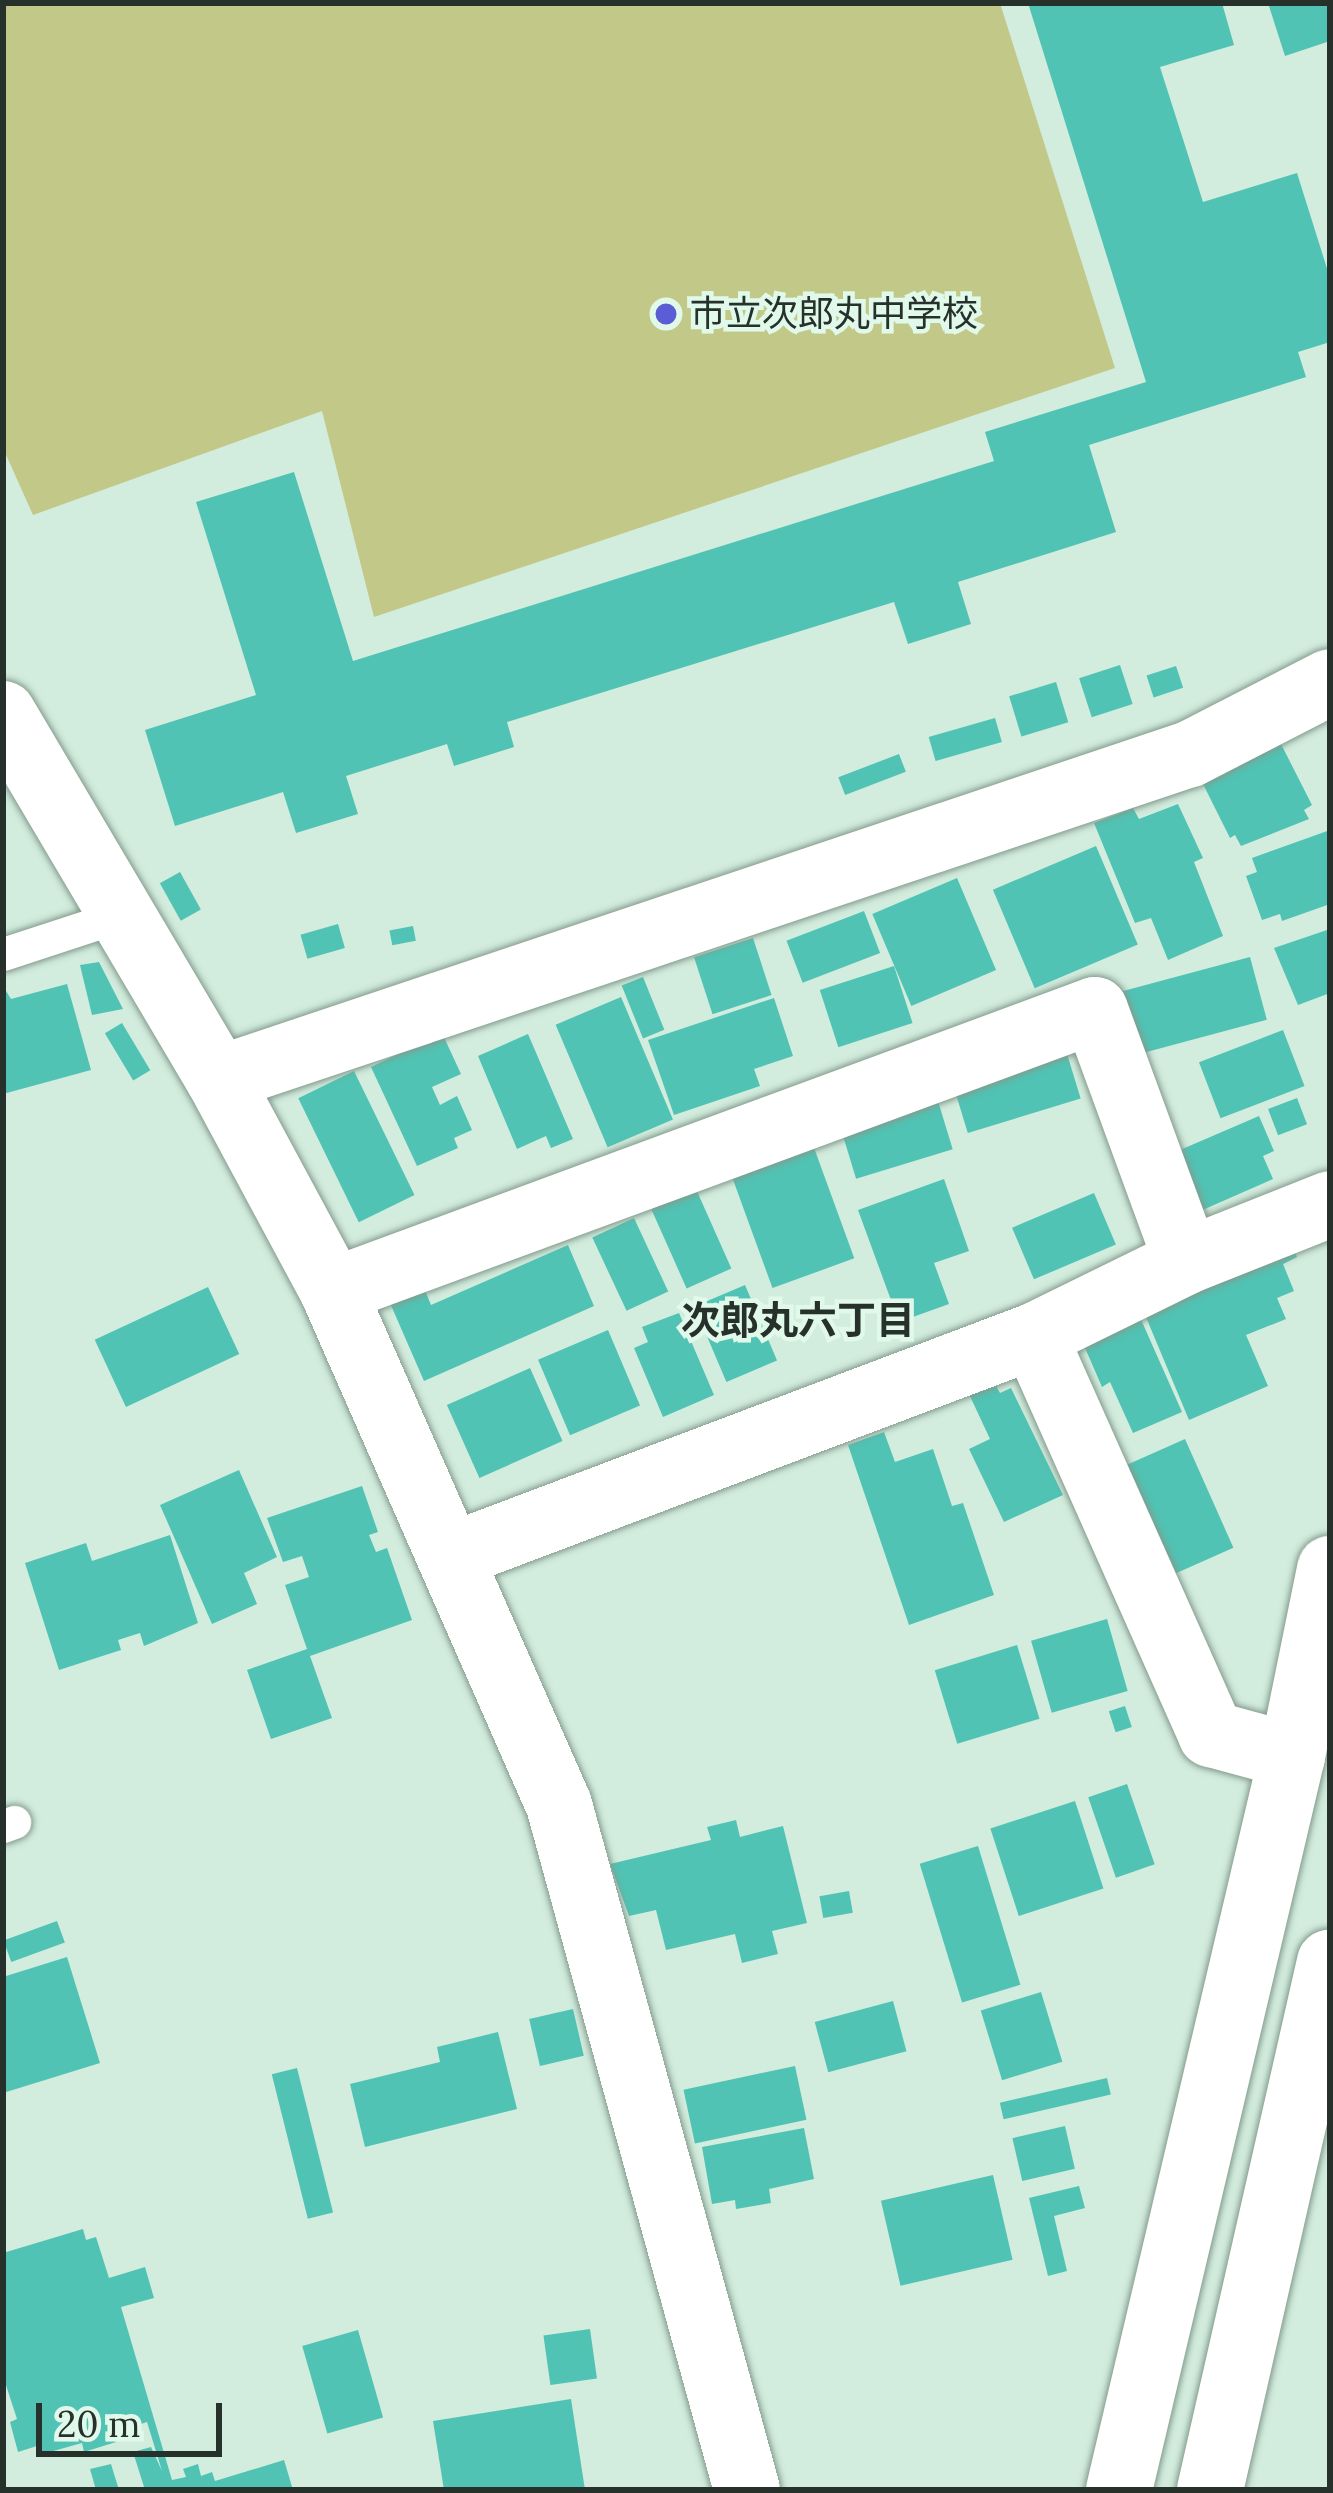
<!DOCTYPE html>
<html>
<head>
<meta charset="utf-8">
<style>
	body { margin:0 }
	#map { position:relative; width:1333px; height:2493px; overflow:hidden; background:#d2ecdd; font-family:Lora,"Noto Sans JP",serif }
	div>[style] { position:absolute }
	.green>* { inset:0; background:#c2c888 }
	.building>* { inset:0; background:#50c3b4; transform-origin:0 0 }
	.roads { filter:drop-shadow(0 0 3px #839b8d) drop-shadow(0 0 3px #839b8d) }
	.service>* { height:33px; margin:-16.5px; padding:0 16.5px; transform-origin:16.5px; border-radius:16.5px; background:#fff }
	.minor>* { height:66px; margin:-33px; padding:0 33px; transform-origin:33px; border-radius:33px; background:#fff }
	.tertiary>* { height:66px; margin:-33px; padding:0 33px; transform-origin:33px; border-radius:33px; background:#fff }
	.dots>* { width:33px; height:33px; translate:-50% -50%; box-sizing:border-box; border:6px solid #e0f9ea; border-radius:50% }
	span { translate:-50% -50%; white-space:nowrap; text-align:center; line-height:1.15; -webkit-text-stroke:9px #e0f9ea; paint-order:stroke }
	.poi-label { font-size:36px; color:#27312b }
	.left { translate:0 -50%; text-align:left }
	.neighbourhood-label { font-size:39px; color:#27312b; font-weight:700 }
	.frame { position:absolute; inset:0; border:6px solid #27312b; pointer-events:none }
	.scale { position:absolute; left:36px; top:2403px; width:186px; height:54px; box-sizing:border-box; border:6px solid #27312b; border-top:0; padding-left:15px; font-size:36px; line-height:42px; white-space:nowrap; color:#27312b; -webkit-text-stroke:9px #e0f9ea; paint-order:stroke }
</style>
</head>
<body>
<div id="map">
	<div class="green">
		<div style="clip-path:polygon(3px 3px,1000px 3px,1115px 368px,374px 617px,322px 411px,33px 515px,3px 448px)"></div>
	</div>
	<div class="building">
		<div style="clip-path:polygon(1028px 3px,1222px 3px,1234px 45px,1160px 67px,1203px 202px,1297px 173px,1330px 278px,1330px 342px,1298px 352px,1306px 377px,1089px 445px,1116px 532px,958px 582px,971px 624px,908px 644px,894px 602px,507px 722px,514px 747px,454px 766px,447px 744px,346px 776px,358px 814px,296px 833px,283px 792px,175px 826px,145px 730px,256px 695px,196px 502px,294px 472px,353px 661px,994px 461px,985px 432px,1146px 382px)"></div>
		<div style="clip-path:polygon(1268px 3px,1330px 3px,1330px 41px,1285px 56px)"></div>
		<div style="left:1120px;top:665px;width:41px;height:43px;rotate:72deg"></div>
		<div style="left:1176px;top:666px;width:23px;height:31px;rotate:72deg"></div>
		<div style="left:1056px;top:682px;width:42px;height:49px;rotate:73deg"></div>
		<div style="left:995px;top:718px;width:25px;height:69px;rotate:74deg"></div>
		<div style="clip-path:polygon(1281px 744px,1312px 805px,1304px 810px,1309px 819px,1241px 846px,1235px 835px,1230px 838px,1203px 784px)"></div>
		<div style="left:899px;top:754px;width:19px;height:65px;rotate:69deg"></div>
		<div style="clip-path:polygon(1178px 804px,1203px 858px,1194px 862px,1223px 936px,1168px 960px,1151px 918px,1135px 923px,1094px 823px,1133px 808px,1139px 819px)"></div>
		<div style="clip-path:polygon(1330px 830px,1330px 904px,1282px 921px,1280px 914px,1262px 920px,1246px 876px,1257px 872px,1252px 858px)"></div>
		<div style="left:1096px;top:846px;width:107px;height:112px;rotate:67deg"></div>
		<div style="left:180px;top:872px;width:43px;height:23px;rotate:61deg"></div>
		<div style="left:957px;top:878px;width:100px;height:92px;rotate:67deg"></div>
		<div style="left:864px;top:911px;width:45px;height:83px;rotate:69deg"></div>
		<div style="left:338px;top:924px;width:25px;height:39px;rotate:74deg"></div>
		<div style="left:413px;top:926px;width:15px;height:24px;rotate:79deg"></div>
		<div style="clip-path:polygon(1330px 929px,1330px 993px,1298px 1005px,1274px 948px)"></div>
		<div style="left:753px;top:938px;width:60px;height:62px;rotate:72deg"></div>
		<div style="left:1250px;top:957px;width:65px;height:138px;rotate:75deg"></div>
		<div style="clip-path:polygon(99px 962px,123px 1009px,92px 1015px,80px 965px)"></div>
		<div style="left:894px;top:966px;width:60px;height:78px;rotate:72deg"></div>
		<div style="left:643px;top:977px;width:57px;height:23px;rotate:68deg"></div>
		<div style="clip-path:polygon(67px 984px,91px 1070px,3px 1094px,3px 986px,11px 999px)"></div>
		<div style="left:621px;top:997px;width:133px;height:71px;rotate:67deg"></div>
		<div style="clip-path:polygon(774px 998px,793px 1056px,754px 1069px,760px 1086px,674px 1115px,648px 1040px)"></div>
		<div style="left:122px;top:1023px;width:55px;height:20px;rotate:59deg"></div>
		<div style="left:1283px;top:1030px;width:60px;height:90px;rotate:69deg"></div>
		<div style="clip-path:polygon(442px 1033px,461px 1074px,432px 1087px,440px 1105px,457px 1096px,472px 1130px,454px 1138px,458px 1148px,417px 1166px,371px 1067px)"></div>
		<div style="clip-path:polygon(528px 1034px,573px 1139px,551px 1148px,546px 1136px,517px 1149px,478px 1056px)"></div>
		<div style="left:1064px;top:1044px;width:57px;height:118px;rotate:73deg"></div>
		<div style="left:354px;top:1071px;width:138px;height:62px;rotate:64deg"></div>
		<div style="left:934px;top:1088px;width:64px;height:101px;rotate:73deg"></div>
		<div style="left:1297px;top:1098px;width:28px;height:31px;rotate:69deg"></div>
		<div style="clip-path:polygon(1259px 1116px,1274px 1151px,1263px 1156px,1273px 1179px,1198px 1212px,1173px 1153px)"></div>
		<div style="left:805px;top:1123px;width:144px;height:87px;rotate:70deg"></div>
		<div style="clip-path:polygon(944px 1179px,969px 1251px,934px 1263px,949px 1304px,899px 1322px,858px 1210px)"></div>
		<div style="left:696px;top:1189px;width:87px;height:49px;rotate:66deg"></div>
		<div style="left:1094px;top:1193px;width:56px;height:89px;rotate:67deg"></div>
		<div style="left:634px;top:1218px;width:81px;height:46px;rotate:65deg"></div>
		<div style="clip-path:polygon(568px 1245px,594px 1306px,424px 1381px,390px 1303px,424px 1288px,431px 1305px)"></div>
		<div style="clip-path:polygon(1293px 1246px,1297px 1257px,1283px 1264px,1294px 1291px,1277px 1298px,1286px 1319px,1246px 1335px,1268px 1386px,1189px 1420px,1143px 1310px)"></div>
		<div style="left:745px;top:1285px;width:82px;height:55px;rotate:67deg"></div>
		<div style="left:208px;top:1287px;width:74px;height:125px;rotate:65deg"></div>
		<div style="clip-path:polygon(679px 1313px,714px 1395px,663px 1417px,634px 1348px,648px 1342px,642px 1327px)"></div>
		<div style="clip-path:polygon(1139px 1315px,1182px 1412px,1133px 1433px,1110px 1382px,1102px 1387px,1082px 1341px)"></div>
		<div style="left:608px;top:1330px;width:82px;height:76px;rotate:67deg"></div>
		<div style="left:530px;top:1368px;width:80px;height:91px;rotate:66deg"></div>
		<div style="clip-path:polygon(994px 1382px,1000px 1393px,1011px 1388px,1063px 1495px,1004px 1522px,969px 1449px,990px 1439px,969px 1394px)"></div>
		<div style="clip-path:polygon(884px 1432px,895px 1462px,933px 1449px,952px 1506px,963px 1503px,994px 1595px,909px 1625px,848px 1445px)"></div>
		<div style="left:1185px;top:1439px;width:119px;height:69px;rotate:66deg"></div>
		<div style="clip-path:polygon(239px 1470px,277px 1557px,244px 1573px,257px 1604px,212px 1624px,160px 1505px)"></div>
		<div style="clip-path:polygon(362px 1486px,378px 1532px,369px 1535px,376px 1552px,387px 1548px,412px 1620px,310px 1656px,332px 1718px,271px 1739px,247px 1670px,307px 1649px,285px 1585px,309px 1577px,302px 1556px,283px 1562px,267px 1518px)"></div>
		<div style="clip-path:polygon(170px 1535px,198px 1623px,144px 1646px,140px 1633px,118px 1640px,121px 1650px,59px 1670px,25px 1563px,86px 1543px,92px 1561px)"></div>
		<div style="left:1107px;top:1619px;width:75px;height:79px;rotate:74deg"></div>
		<div style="left:1017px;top:1645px;width:77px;height:86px;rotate:73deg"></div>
		<div style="left:1125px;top:1706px;width:22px;height:17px;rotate:72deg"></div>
		<div style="left:1127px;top:1784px;width:85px;height:41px;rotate:71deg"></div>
		<div style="left:1075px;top:1801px;width:92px;height:89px;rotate:72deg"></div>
		<div style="clip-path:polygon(736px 1820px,740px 1837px,783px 1826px,807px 1923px,772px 1931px,778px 1954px,742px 1963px,735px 1934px,666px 1950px,656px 1910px,629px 1916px,610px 1864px,711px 1840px,707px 1827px)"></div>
		<div style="left:978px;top:1846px;width:145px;height:61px;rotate:73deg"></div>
		<div style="left:849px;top:1891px;width:22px;height:30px;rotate:80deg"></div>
		<div style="left:57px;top:1921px;width:23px;height:57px;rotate:70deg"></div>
		<div style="clip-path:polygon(67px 1957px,100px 2063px,3px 2093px,3px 1977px)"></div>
		<div style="left:1041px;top:1992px;width:73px;height:63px;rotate:73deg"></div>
		<div style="left:893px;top:2001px;width:52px;height:81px;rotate:75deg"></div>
		<div style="left:573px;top:2009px;width:48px;height:45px;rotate:77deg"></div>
		<div style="clip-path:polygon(498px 2032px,517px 2109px,365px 2147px,350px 2084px,440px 2062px,437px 2047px)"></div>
		<div style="left:795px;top:2066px;width:55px;height:114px;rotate:78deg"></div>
		<div style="left:297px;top:2068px;width:149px;height:26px;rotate:76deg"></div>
		<div style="left:1107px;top:2078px;width:17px;height:110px;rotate:77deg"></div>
		<div style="left:1065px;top:2126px;width:44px;height:54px;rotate:77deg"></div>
		<div style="clip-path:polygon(804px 2128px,814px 2179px,769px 2189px,771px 2203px,736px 2209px,735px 2200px,712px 2204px,702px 2147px)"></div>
		<div style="left:993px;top:2175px;width:87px;height:115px;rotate:77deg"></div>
		<div style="clip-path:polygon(1079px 2186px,1085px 2208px,1054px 2216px,1067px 2271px,1048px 2276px,1029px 2198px)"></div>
		<div style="clip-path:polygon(83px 2229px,86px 2240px,96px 2237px,109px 2278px,145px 2267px,154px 2298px,121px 2307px,172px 2480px,186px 2477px,183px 2469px,198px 2464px,201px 2476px,212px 2472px,215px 2481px,284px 2460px,293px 2490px,145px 2490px,133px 2452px,151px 2447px,162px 2471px,147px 2422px,114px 2433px,116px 2442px,84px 2452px,82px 2443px,39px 2455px,37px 2446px,18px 2452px,10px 2422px,17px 2419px,3px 2376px,3px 2253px)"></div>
		<div style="left:590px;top:2329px;width:50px;height:47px;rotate:82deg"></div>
		<div style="left:358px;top:2330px;width:91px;height:58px;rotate:74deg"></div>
		<div style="clip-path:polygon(571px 2399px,585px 2490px,444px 2490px,433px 2421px)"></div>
		<div style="clip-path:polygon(111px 2464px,119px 2490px,96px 2490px,90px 2469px)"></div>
	</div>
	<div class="roads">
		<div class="service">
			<div style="left:3px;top:954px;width:125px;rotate:-18.1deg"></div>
			<div style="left:3px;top:1826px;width:12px;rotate:-20deg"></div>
		</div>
		<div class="minor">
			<div style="left:3px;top:714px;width:424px;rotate:59.4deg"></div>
			<div style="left:219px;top:1079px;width:241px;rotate:61.7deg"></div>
			<div style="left:333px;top:1291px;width:561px;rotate:66.27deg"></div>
			<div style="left:559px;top:1805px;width:710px;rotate:74.65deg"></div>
			<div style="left:333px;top:1291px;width:812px;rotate:-20.24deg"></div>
			<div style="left:1095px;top:1010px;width:267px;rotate:69.9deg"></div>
			<div style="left:1034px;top:1336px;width:436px;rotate:66deg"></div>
			<div style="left:1211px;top:1734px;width:84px;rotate:15.2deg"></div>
			<div style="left:454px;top:1555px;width:620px;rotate:-20.69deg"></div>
			<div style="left:1034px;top:1336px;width:170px;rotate:-26.1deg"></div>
			<div style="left:1187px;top:1261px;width:154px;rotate:-21.7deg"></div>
		</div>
		<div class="tertiary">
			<div style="left:219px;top:1079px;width:1024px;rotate:-18.51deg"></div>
			<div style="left:1190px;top:754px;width:157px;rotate:-27.2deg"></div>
			<div style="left:1119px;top:2490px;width:754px;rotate:-76.74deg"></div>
			<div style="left:1292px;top:1756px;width:191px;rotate:-78.5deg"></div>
			<div style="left:1210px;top:2490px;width:541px;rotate:-77.2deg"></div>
		</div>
	</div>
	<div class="dots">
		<div style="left:666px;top:314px;background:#5b5dd5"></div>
	</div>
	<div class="poi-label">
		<span class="left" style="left:690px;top:314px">市立次郎丸中学校</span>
	</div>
	<div class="neighbourhood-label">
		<span style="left:798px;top:1320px">次郎丸六丁目</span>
	</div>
	<div class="frame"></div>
	<div class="scale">20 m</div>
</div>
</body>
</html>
